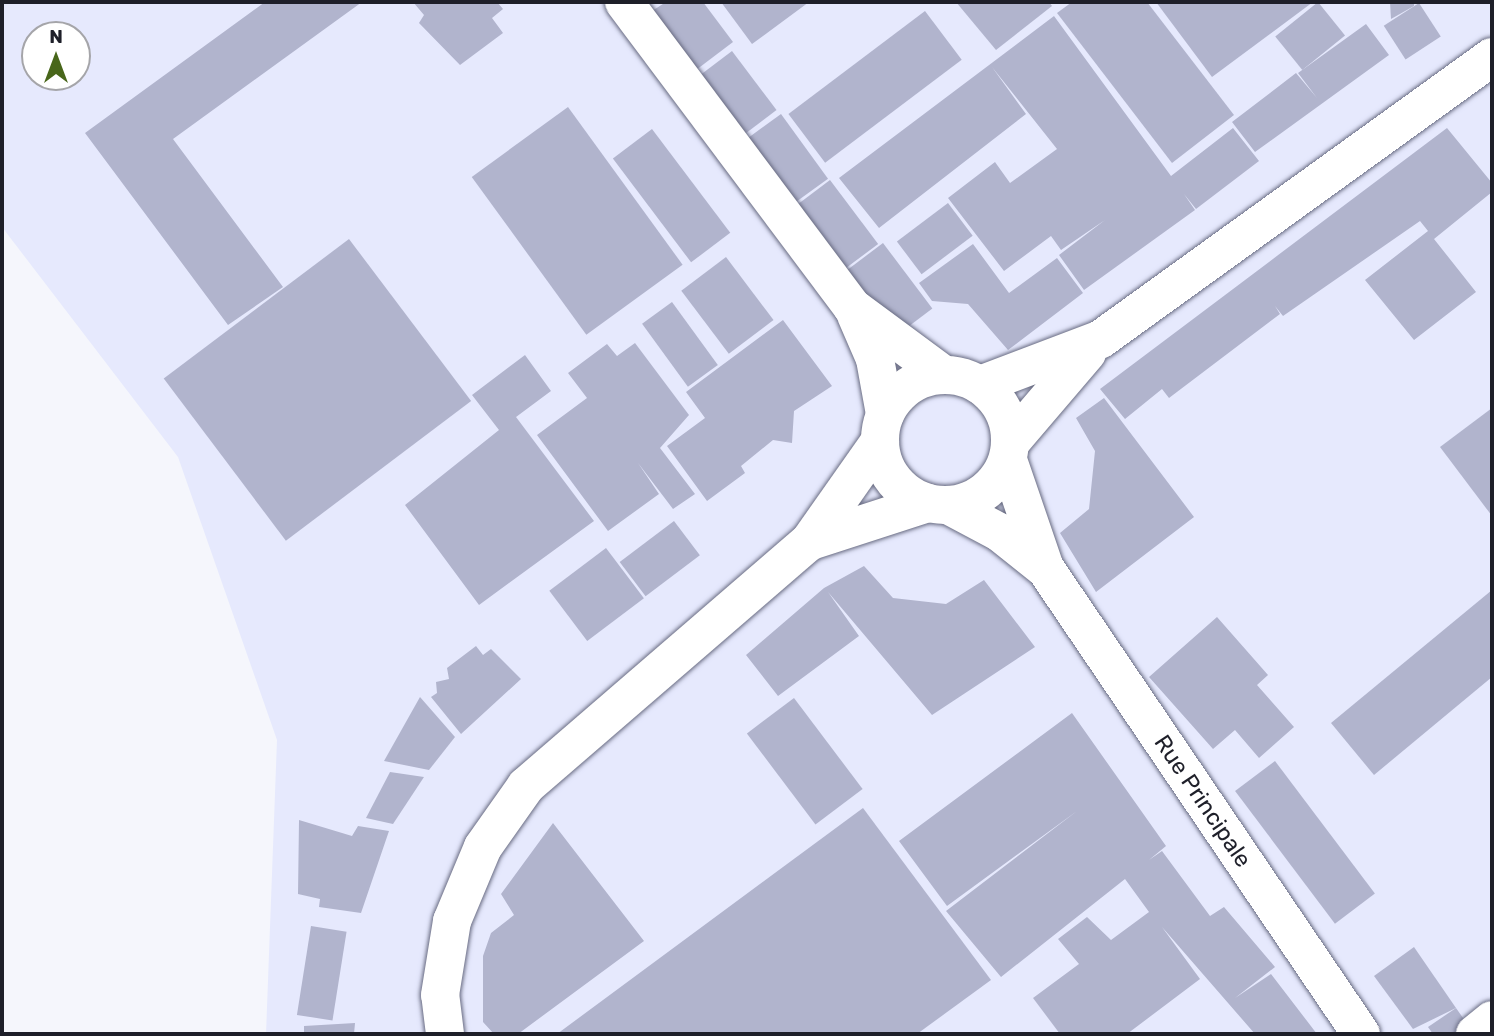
<!DOCTYPE html>
<html>
<head>
<meta charset="utf-8">
<style>
	body { margin:0 }
	#map { position:relative; width:1494px; height:1036px; overflow:hidden; background:#f5f6fc; font-family:Rubik,sans-serif }
	div>[style] { position:absolute }
	.built>* { inset:0; background:#e6e9fd }
	.building>* { inset:0; background:#b1b4cd; transform-origin:0 0 }
	.roads { filter:drop-shadow(0 0 2px #686b82) drop-shadow(0 0 2px #686b82) }
	.minor>* { height:38px; margin:-19px; padding:0 19px; transform-origin:19px; border-radius:19px; background:#fff }
	.minor>.ring { margin:-19px; padding:0; box-sizing:content-box; background:none; border:38px solid #fff; border-radius:50% }
	span { translate:-50% -50%; white-space:nowrap; text-align:center; line-height:1.15; -webkit-text-stroke:6px #fff; paint-order:stroke }
	.street-label { font-size:23px; color:#1e1f29 }
	.frame { position:absolute; inset:0; border:4px solid #1e1f29; pointer-events:none }
	.north { position:absolute; left:21px; top:21px; width:70px; height:70px; box-sizing:border-box; background:#fff; border:2px solid #a5a5a9; border-radius:50%; rotate:0deg; font-size:19px; font-weight:700; line-height:28px; text-align:center; color:#1e1f29 }
	.north::after { content:''; display:block; margin:auto; width:24px; height:32px; background:#48661a; clip-path:polygon(50% 0,100% 100%,50% 72%,0 100%) }
</style>
</head>
<body>
<div id="map">
	<div class="built">
		<div style="clip-path:polygon(evenodd,2px 2px,1492px 2px,1492px 1034px,266px 1034px,277px 740px,178px 457px,2px 227px,2px 2px,35px 35px,77px 35px,77px 77px,35px 77px,35px 35px)"></div>
	</div>
	<div class="building">
		<div style="clip-path:polygon(265px 2px,362px 2px,173px 139px,283px 287px,228px 325px,85px 133px)"></div>
		<div style="clip-path:polygon(413px 2px,497px 2px,503px 9px,492px 18px,503px 33px,460px 65px,419px 23px,424px 15px)"></div>
		<div style="clip-path:polygon(666px 2px,703px 2px,733px 42px,696px 70px,652px 11px)"></div>
		<div style="clip-path:polygon(721px 2px,809px 2px,752px 44px)"></div>
		<div style="clip-path:polygon(956px 2px,1049px 2px,1052px 6px,996px 50px)"></div>
		<div style="clip-path:polygon(1072px 2px,1147px 2px,1234px 115px,1172px 163px,1057px 13px)"></div>
		<div style="clip-path:polygon(1156px 2px,1313px 2px,1212px 77px)"></div>
		<div style="left:1318px;top:2px;width:43px;height:55px;rotate:51deg"></div>
		<div style="clip-path:polygon(1390px 2px,1414px 2px,1414px 6px,1391px 19px)"></div>
		<div style="left:1419px;top:3px;width:40px;height:42px;rotate:57deg"></div>
		<div style="left:925px;top:11px;width:61px;height:171px;rotate:53deg"></div>
		<div style="clip-path:polygon(1054px 16px,1171px 176px,1233px 128px,1259px 161px,1196px 209px,1184px 194px,1195px 210px,1084px 290px,1059px 255px,1105px 220px,1061px 250px,1051px 236px,1004px 271px,948px 198px,995px 162px,1010px 183px,1057px 149px,992px 67px,1026px 114px,879px 228px,839px 178px)"></div>
		<div style="clip-path:polygon(1366px 24px,1389px 55px,1255px 152px,1232px 122px,1296px 73px,1317px 98px,1298px 73px)"></div>
		<div style="left:732px;top:51px;width:74px;height:48px;rotate:53deg"></div>
		<div style="left:568px;top:107px;width:195px;height:119px;rotate:54deg"></div>
		<div style="left:781px;top:114px;width:80px;height:50px;rotate:54deg"></div>
		<div style="clip-path:polygon(1447px 128px,1492px 183px,1492px 192px,1434px 239px,1476px 292px,1414px 340px,1365px 280px,1428px 231px,1420px 221px,1283px 316px,1275px 306px,1280px 314px,1169px 398px,1162px 389px,1125px 419px,1100px 389px)"></div>
		<div style="left:652px;top:129px;width:130px;height:49px;rotate:53deg"></div>
		<div style="left:830px;top:180px;width:80px;height:44px;rotate:53deg"></div>
		<div style="left:948px;top:203px;width:41px;height:64px;rotate:53deg"></div>
		<div style="left:349px;top:239px;width:203px;height:232px;rotate:53deg"></div>
		<div style="left:883px;top:243px;width:82px;height:51px;rotate:53deg"></div>
		<div style="clip-path:polygon(973px 244px,1009px 293px,1057px 258px,1083px 293px,1008px 350px,968px 304px,932px 301px,919px 283px)"></div>
		<div style="left:726px;top:257px;width:79px;height:56px;rotate:53deg"></div>
		<div style="left:672px;top:302px;width:78px;height:37px;rotate:54deg"></div>
		<div style="clip-path:polygon(783px 320px,832px 386px,794px 411px,792px 443px,773px 440px,741px 466px,745px 473px,707px 501px,667px 446px,705px 418px,686px 392px)"></div>
		<div style="clip-path:polygon(635px 343px,689px 415px,660px 448px,695px 494px,673px 509px,638px 463px,659px 494px,608px 531px,537px 435px,587px 398px,568px 373px,607px 344px,617px 356px)"></div>
		<div style="clip-path:polygon(525px 355px,551px 391px,516px 417px,594px 521px,479px 605px,405px 505px,499px 430px,472px 395px)"></div>
		<div style="clip-path:polygon(1104px 398px,1194px 517px,1096px 592px,1060px 533px,1089px 509px,1095px 451px,1076px 418px)"></div>
		<div style="clip-path:polygon(1492px 408px,1492px 516px,1440px 447px)"></div>
		<div style="left:674px;top:521px;width:43px;height:68px;rotate:53deg"></div>
		<div style="left:606px;top:548px;width:63px;height:71px;rotate:53deg"></div>
		<div style="clip-path:polygon(864px 566px,893px 598px,946px 604px,984px 580px,1035px 647px,932px 715px,828px 592px,859px 636px,778px 696px,746px 655px,824px 588px)"></div>
		<div style="clip-path:polygon(1492px 590px,1492px 677px,1374px 775px,1331px 723px)"></div>
		<div style="clip-path:polygon(1217px 617px,1268px 675px,1257px 685px,1294px 727px,1259px 758px,1235px 730px,1213px 749px,1149px 677px)"></div>
		<div style="clip-path:polygon(476px 646px,483px 655px,491px 649px,521px 679px,461px 734px,431px 697px,437px 693px,436px 682px,449px 679px,447px 668px)"></div>
		<div style="clip-path:polygon(420px 697px,455px 737px,429px 770px,384px 761px)"></div>
		<div style="left:794px;top:698px;width:114px;height:59px;rotate:53deg"></div>
		<div style="clip-path:polygon(1072px 713px,1166px 846px,1149px 860px,1162px 851px,1210px 916px,1224px 907px,1275px 967px,1235px 998px,1271px 974px,1317px 1034px,1255px 1034px,1162px 927px,1200px 979px,1127px 1034px,1060px 1034px,1033px 998px,1079px 964px,1058px 939px,1087px 917px,1111px 940px,1149px 912px,1125px 879px,1001px 977px,946px 911px,1077px 811px,947px 906px,899px 841px)"></div>
		<div style="left:1275px;top:761px;width:166px;height:50px;rotate:53deg"></div>
		<div style="clip-path:polygon(390px 772px,424px 777px,393px 824px,366px 818px)"></div>
		<div style="clip-path:polygon(863px 808px,991px 980px,917px 1034px,557px 1034px)"></div>
		<div style="clip-path:polygon(299px 820px,352px 836px,358px 826px,389px 831px,361px 913px,319px 907px,320px 899px,298px 894px)"></div>
		<div style="clip-path:polygon(553px 823px,644px 941px,518px 1034px,494px 1034px,483px 1022px,483px 956px,491px 933px,514px 915px,501px 894px)"></div>
		<div style="left:311px;top:926px;width:36px;height:90px;rotate:9deg"></div>
		<div style="clip-path:polygon(1414px 947px,1456px 1008px,1413px 1029px,1374px 976px)"></div>
		<div style="clip-path:polygon(1456px 1008px,1468px 1025px,1454px 1034px,1433px 1034px,1428px 1027px)"></div>
		<div style="clip-path:polygon(355px 1023px,354px 1034px,304px 1034px,304px 1026px)"></div>
	</div>
	<div class="roads">
		<div class="minor">
			<div style="left:624px;top:2px;width:381px;rotate:53.2deg"></div>
			<div style="left:852px;top:307px;width:114px;rotate:36.5deg"></div>
			<div style="left:856px;top:315px;width:48px;rotate:66.6deg"></div>
			<div style="left:875px;top:359px;width:56px;rotate:79.7deg"></div>
			<div class="ring" style="left:880px;top:375px;width:92px;height:92px"></div>
			<div style="left:980px;top:385px;width:129px;rotate:-20.8deg"></div>
			<div style="left:1101px;top:339px;width:482px;rotate:-35.8deg"></div>
			<div style="left:1011px;top:442px;width:117px;rotate:-49.5deg"></div>
			<div style="left:1008px;top:460px;width:114px;rotate:71.1deg"></div>
			<div style="left:1045px;top:568px;width:563px;rotate:55.86deg"></div>
			<div style="left:948px;top:505px;width:58px;rotate:27.9deg"></div>
			<div style="left:999px;top:532px;width:56px;rotate:38.5deg"></div>
			<div style="left:814px;top:540px;width:120px;rotate:-18deg"></div>
			<div style="left:445px;top:1034px;width:39px;rotate:-97deg"></div>
			<div style="left:440px;top:995px;width:75px;rotate:-80.8deg"></div>
			<div style="left:452px;top:921px;width:80px;rotate:-67.3deg"></div>
			<div style="left:483px;top:847px;width:75px;rotate:-54.8deg"></div>
			<div style="left:526px;top:786px;width:374px;rotate:-40.8deg"></div>
			<div style="left:809px;top:542px;width:123px;rotate:-54.9deg"></div>
			<div style="left:1475px;top:1034px;width:22px;rotate:-39deg"></div>
		</div>
	</div>
	<div class="street-label">
		<span style="left:1203px;top:801px;rotate:56deg">Rue Principale</span>
	</div>
	<div class="frame"></div>
	<div class="north">N</div>
</div>
</body>
</html>
